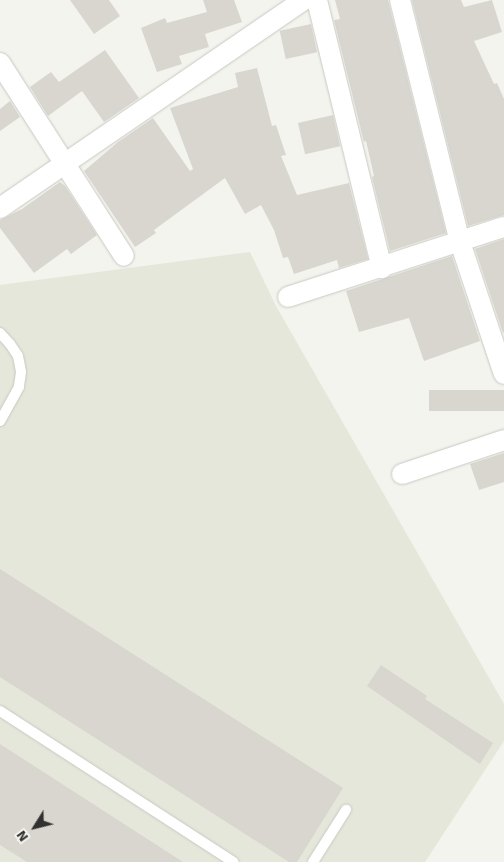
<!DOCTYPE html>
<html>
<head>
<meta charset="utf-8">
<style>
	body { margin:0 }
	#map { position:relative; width:504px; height:862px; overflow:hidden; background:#f2f4ed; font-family:Signika,sans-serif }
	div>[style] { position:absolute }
	.built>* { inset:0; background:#e4e7da }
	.building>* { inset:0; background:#d9d6d0; transform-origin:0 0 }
	.roads { filter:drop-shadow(0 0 1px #c8c9c3) drop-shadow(0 0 1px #c8c9c3) }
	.lane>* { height:10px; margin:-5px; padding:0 5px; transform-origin:5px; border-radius:5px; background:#fff }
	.street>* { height:20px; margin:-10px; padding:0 10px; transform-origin:10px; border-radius:10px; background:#fff }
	span { translate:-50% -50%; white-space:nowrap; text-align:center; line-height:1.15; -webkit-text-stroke:5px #f2f4ed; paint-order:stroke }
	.north { position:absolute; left:10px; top:802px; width:50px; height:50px; -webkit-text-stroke:4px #f2f4ed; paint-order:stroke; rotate:234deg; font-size:14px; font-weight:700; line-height:20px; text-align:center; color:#31312f }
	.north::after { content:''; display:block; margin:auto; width:18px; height:22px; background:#31312f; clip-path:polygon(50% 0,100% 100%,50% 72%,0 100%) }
</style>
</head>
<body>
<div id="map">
	<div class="built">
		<div style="clip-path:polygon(250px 252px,276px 306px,504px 704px,504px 741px,425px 862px,0 862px,0 285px)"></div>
	</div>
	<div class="building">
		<div style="clip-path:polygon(70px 0,109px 0,120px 16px,94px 34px)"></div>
		<div style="clip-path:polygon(203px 0,234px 0,242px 22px,205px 34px,209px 47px,179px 56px,182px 64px,157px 72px,141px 28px,165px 18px,167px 23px,207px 12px)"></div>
		<div style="clip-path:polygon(335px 0,388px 0,446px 233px,390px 251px,372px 177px,374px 176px,366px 141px,364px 142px,334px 20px,340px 19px)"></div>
		<div style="clip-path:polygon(412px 0,461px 0,464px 7px,492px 0,502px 32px,474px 41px,494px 84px,497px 83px,504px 99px,504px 215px,468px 226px)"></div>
		<div style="left:311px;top:24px;width:29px;height:32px;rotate:78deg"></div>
		<div style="clip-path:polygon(105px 50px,139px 98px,104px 122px,82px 91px,48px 116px,30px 87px,51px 72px,59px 82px)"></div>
		<div style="clip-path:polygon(257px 68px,272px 126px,276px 125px,286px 155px,281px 156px,297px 195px,349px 183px,368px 259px,339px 268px,337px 260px,294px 274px,288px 257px,283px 258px,274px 230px,261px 205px,245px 214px,225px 178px,154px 230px,156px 233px,135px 247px,84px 171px,118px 142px,153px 118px,190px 171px,193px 169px,170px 108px,238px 87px,235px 73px)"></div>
		<div style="clip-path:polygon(10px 101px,20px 117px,0 131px,0 109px)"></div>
		<div style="left:333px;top:115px;width:32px;height:36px;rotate:77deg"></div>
		<div style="clip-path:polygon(60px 182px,65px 186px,97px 235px,71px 254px,67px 249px,34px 273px,0 228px,0 220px,22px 209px)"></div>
		<div style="clip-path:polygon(504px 239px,504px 332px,503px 333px,475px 249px)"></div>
		<div style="clip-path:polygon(452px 256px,480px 341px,424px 361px,409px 318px,359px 332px,346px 291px)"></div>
		<div style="left:504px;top:390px;width:21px;height:75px;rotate:90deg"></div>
		<div style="clip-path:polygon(504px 453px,504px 482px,479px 490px,470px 464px)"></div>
		<div style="clip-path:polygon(0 569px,343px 788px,297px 862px,289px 862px,0 677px)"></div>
		<div style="clip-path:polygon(381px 665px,427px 696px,425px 699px,493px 743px,480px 764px,367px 686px)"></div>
		<div style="clip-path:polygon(0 744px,183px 862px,27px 862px,0 845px)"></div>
	</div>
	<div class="roads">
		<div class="lane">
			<div style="left:0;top:333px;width:15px;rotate:48deg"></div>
			<div style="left:10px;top:344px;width:14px;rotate:56deg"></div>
			<div style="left:18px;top:356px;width:16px;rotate:79deg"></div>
			<div style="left:21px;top:372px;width:15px;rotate:98deg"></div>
			<div style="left:19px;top:387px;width:39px;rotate:119deg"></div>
			<div style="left:0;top:711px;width:278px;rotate:32.9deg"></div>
			<div style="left:313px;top:862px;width:62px;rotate:-57.6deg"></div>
		</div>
		<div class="street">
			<div style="left:317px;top:0;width:276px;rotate:76.4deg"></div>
			<div style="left:400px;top:0;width:249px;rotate:76.1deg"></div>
			<div style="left:460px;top:242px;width:139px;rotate:71.6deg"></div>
			<div style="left:0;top:63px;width:229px;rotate:57.3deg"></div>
			<div style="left:0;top:208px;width:368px;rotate:-34.4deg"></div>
			<div style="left:288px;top:297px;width:227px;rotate:-18deg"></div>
			<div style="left:402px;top:474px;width:108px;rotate:-18.4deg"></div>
		</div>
	</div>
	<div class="north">N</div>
</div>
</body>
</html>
